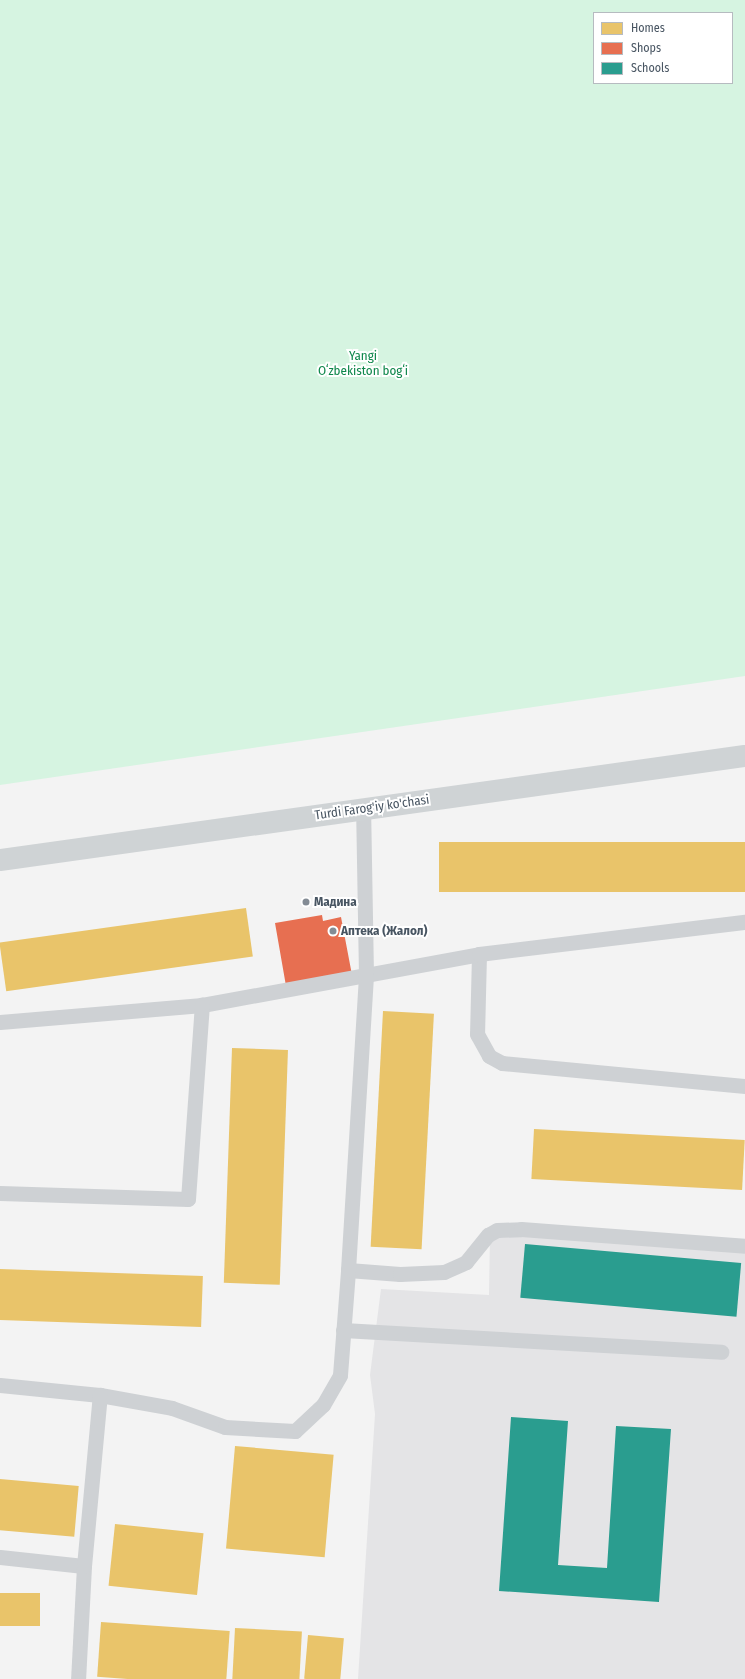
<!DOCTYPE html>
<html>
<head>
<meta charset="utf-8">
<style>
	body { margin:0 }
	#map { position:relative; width:745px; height:1679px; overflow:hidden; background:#f3f3f3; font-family:"Fira Sans Condensed",sans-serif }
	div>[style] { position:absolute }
	.education>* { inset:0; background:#e4e4e6 }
	.green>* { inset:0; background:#d6f4e1 }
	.homes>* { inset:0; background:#e9c46a; transform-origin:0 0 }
	.shops>* { inset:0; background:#e76f51 }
	.schools>* { inset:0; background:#2a9d8f; transform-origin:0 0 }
	.service>* { height:15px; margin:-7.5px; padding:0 7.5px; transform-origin:7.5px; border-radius:7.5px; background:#ced1d4 }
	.secondary>* { height:22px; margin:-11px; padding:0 11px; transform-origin:11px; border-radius:11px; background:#cfd3d5 }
	.dots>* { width:11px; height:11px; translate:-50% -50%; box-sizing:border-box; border:2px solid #fff; border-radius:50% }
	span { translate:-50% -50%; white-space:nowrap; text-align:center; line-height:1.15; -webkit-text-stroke:4px #fff; paint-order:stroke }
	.park-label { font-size:13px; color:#0e874b }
	.street-label { font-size:13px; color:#485562 }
	.poi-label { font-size:13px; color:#485562; font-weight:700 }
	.left { translate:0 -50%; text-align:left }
	.legend { position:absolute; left:593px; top:12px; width:140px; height:72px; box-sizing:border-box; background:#fff; border:1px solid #b6bbc0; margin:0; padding:5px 7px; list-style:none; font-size:12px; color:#485562 }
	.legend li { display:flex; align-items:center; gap:8px; height:20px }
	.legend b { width:20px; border:1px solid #b6bbc0 }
</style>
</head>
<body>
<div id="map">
	<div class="education">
		<div style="clip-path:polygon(490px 1235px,745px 1248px,745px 1679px,358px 1679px,375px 1414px,370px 1375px,381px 1289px,489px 1295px)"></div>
	</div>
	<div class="green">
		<div style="clip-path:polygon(evenodd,0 0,745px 0,745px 676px,0 785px,0 0,594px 13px,732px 13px,732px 83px,594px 83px,594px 13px)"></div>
	</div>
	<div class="homes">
		<div style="left:745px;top:842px;width:50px;height:306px;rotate:90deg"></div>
		<div style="left:246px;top:908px;width:49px;height:249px;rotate:82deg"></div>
		<div style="left:383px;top:1011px;width:51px;height:236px;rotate:3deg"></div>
		<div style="left:232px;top:1048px;width:56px;height:235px;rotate:2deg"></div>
		<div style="left:534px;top:1129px;width:211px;height:50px;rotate:3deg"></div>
		<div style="left:0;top:1269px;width:203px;height:51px;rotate:2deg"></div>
		<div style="left:235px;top:1446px;width:99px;height:103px;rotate:5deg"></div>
		<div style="left:0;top:1479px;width:79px;height:51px;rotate:5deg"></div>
		<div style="left:115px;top:1524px;width:89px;height:62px;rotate:6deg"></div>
		<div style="left:0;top:1593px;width:40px;height:33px"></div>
		<div style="left:101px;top:1622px;width:129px;height:55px;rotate:4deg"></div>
		<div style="left:235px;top:1628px;width:67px;height:51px;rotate:3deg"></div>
		<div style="left:308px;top:1635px;width:36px;height:44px;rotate:5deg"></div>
	</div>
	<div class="shops">
		<div style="clip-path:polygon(322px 915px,323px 921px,341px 917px,352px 975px,286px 986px,275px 923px)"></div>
	</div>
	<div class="schools">
		<div style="left:525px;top:1244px;width:217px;height:54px;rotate:5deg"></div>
		<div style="clip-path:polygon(511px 1417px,568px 1421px,558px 1565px,607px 1568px,616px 1426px,671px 1429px,659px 1602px,499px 1591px)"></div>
	</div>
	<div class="service">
		<div style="left:479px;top:954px;width:80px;rotate:91.4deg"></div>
		<div style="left:477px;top:1034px;width:25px;rotate:61deg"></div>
		<div style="left:489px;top:1056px;width:15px;rotate:28deg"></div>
		<div style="left:502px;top:1063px;width:244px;rotate:5.4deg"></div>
		<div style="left:0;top:1022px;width:203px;rotate:-4.8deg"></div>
		<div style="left:202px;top:1005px;width:282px;rotate:-10.4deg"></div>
		<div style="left:479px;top:954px;width:268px;rotate:-6.9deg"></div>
		<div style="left:0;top:1193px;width:188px;rotate:1.8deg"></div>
		<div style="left:188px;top:1199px;width:195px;rotate:-85.9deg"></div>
		<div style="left:348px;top:1270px;width:52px;rotate:4.4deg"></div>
		<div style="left:400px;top:1274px;width:44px;rotate:-2.6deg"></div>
		<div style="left:444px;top:1272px;width:24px;rotate:-24deg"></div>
		<div style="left:466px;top:1262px;width:35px;rotate:-51deg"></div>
		<div style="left:488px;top:1235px;width:10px;rotate:-29deg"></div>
		<div style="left:497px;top:1230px;width:24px;rotate:-2deg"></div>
		<div style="left:521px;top:1229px;width:225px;rotate:4.3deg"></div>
		<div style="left:343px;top:1330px;width:379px;rotate:3.3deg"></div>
		<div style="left:0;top:1385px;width:100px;rotate:5.7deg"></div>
		<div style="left:100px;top:1395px;width:73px;rotate:10.2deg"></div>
		<div style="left:172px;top:1408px;width:56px;rotate:19.7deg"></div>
		<div style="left:225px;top:1427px;width:70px;rotate:3.3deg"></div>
		<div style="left:295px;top:1431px;width:38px;rotate:-43deg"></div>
		<div style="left:323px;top:1405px;width:34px;rotate:-60deg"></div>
		<div style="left:340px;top:1375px;width:105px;rotate:-85.6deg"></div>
		<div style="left:348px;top:1270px;width:296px;rotate:-86.5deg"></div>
		<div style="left:366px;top:975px;width:166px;rotate:-91deg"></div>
		<div style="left:0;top:1557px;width:84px;rotate:6.1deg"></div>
		<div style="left:84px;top:1566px;width:113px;rotate:93deg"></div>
		<div style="left:84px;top:1566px;width:172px;rotate:-84.7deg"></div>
	</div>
	<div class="secondary">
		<div style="left:0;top:860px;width:752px;rotate:-7.95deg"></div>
	</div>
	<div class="dots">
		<div style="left:306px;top:902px;background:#848c95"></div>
		<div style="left:333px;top:931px;background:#848c95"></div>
	</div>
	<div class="park-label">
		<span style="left:363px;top:364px">Yangi<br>Oʻzbekiston bogʻi</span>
	</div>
	<div class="street-label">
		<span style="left:372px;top:808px;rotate:-8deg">Turdi Farog'iy ko'chasi</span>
	</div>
	<div class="poi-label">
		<span class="left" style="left:314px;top:902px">Мадина</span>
		<span class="left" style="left:341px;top:931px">Аптека (Жалол)</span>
	</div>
	<ul class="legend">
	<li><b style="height:11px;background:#e9c46a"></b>Homes</li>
	<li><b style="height:11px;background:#e76f51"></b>Shops</li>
	<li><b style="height:11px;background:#2a9d8f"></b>Schools</li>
	</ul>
</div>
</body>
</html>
